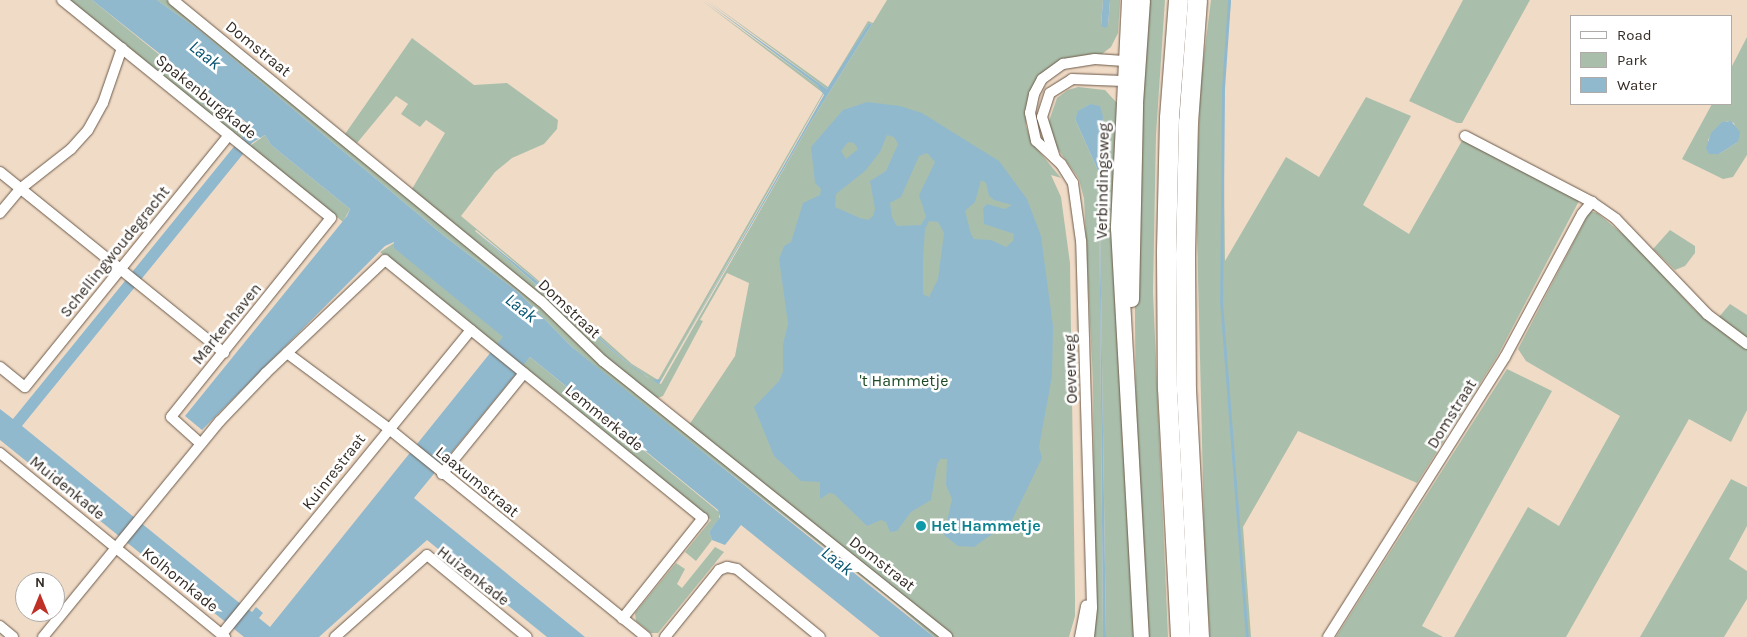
<!DOCTYPE html>
<html>
<head>
<meta charset="utf-8">
<style>
	body { margin:0 }
	#map { position:relative; width:1747px; height:637px; overflow:hidden; background:#f0dbc7; font-family:Karla,sans-serif }
	div>[style] { position:absolute }
	.green>* { inset:0; background:#aabfab }
	.water>* { inset:0; background:#91b9ce }
	.stream>* { height:3px; margin:-1.5px; padding:0 1.5px; transform-origin:1.5px; border-radius:1.5px; background:#91b9ce }
	.roads { filter:drop-shadow(0 0 1px #6c5a48) drop-shadow(0 0 1px #6c5a48) }
	.street>* { height:10px; margin:-5px; padding:0 5px; transform-origin:5px; border-radius:5px; background:#fff }
	.secondary>* { height:15px; margin:-7.5px; padding:0 7.5px; transform-origin:7.5px; border-radius:7.5px; background:#fff }
	.highway>* { height:19px; margin:-9.5px; padding:0 9.5px; transform-origin:9.5px; border-radius:9.5px; background:#fff }
	.dots>* { width:14px; height:14px; translate:-50% -50%; box-sizing:border-box; border:2px solid #fff; border-radius:50% }
	span { translate:-50% -50%; white-space:nowrap; text-align:center; line-height:1.15; -webkit-text-stroke:5px #fff; paint-order:stroke }
	.street-label { font-size:16px; color:#342c25 }
	.park-label { font-size:16px; color:#1b4a23 }
	.culture-label { font-size:16px; color:#0d838f; font-weight:700 }
	.left { translate:0 -50%; text-align:left }
	.water-label { font-size:18px; color:#055371; font-style:italic }
	.legend { position:absolute; left:1570px; top:15px; width:162px; height:90px; box-sizing:border-box; background:#fff; border:1px solid #aeaba8; margin:0; padding:6px 9px; list-style:none; font-size:15px; color:#342c25 }
	.legend li { display:flex; align-items:center; gap:10px; height:25px }
	.legend b { width:25px; border:1px solid #aeaba8 }
	.north { position:absolute; left:15px; top:572px; width:50px; height:50px; box-sizing:border-box; background:#fff; border:1px solid #aeaba8; border-radius:50%; rotate:0deg; font-size:14px; font-weight:700; line-height:20px; text-align:center; color:#342c25 }
	.north::after { content:''; display:block; margin:auto; width:18px; height:22px; background:#bf3127; clip-path:polygon(50% 0,100% 100%,50% 72%,0 100%) }
</style>
</head>
<body>
<div id="map">
	<div class="green">
		<div style="clip-path:polygon(69px 0,92px 0,241px 121px,248px 123px,245px 133px,240px 138px)"></div>
		<div style="clip-path:polygon(157px 0,167px 0,538px 304px,600px 364px,941px 637px,934px 637px,895px 603px,628px 393px,572px 347px,518px 292px,443px 235px,199px 30px)"></div>
		<div style="clip-path:polygon(701px 0,817px 85px,824px 93px,662px 379px,658px 381px,652px 380px,624px 360px,543px 286px,476px 230px,475px 231px,619px 357px,647px 377px,661px 384px,809px 125px,872px 24px,869px 23px,830px 87px,827px 89px,707px 0,828px 87px,868px 21px,873px 23px,887px 0,1103px 0,1101px 25px,1108px 26px,1110px 0,1120px 0,1118px 33px,1111px 47px,1102px 54px,1075px 57px,1057px 63px,1026px 108px,1026px 126px,1032px 143px,1061px 178px,1051px 175px,1061px 197px,1070px 263px,1075px 596px,1075px 616px,1069px 637px,947px 637px,689px 425px,735px 356px,749px 283px,727px 273px,700px 320px,703px 321px,663px 396px,655px 399px,412px 189px,445px 133px,426px 120px,420px 127px,401px 114px,408px 104px,396px 96px,357px 143px,345px 134px,412px 38px,474px 85px,507px 83px,558px 120px,557px 129px,544px 144px,512px 158px,495px 172px,461px 216px,531px 274px,632px 364px,658px 380px,823px 93px)"></div>
		<div style="clip-path:polygon(1145px 0,1165px 0,1156px 135px,1153px 292px,1168px 637px,1147px 637px,1136px 425px,1134px 216px)"></div>
		<div style="clip-path:polygon(1211px 0,1231px 0,1223px 93px,1225px 261px,1286px 157px,1319px 177px,1366px 97px,1411px 116px,1363px 205px,1409px 234px,1463px 139px,1579px 201px,1498px 355px,1417px 483px,1298px 431px,1243px 527px,1251px 637px,1210px 637px,1205px 567px,1196px 191px,1201px 80px)"></div>
		<div style="clip-path:polygon(1463px 0,1530px 0,1462px 123px,1457px 123px,1409px 101px)"></div>
		<div style="clip-path:polygon(evenodd,1747px 37px,1747px 155px,1733px 177px,1723px 179px,1682px 159px,1712px 104px,1731px 104px,1731px 68px,1747px 37px,1727px 121px,1734px 123px,1738px 142px,1719px 154px,1709px 154px,1708px 140px,1712px 133px,1727px 121px)"></div>
		<div style="clip-path:polygon(1078px 87px,1105px 90px,1117px 103px,1135px 637px,1106px 637px,1100px 224px,1103px 116px,1090px 104px,1079px 111px,1075px 119px,1099px 173px,1103px 637px,1092px 637px,1095px 613px,1093px 382px,1084px 199px,1079px 179px,1055px 145px,1049px 121px,1057px 98px,1068px 90px)"></div>
		<div style="clip-path:polygon(265px 135px,271px 145px,350px 209px,343px 222px,250px 146px)"></div>
		<div style="clip-path:polygon(1590px 211px,1597px 213px,1630px 240px,1695px 310px,1747px 349px,1747px 410px,1731px 442px,1689px 419px,1566px 637px,1454px 637px,1528px 507px,1559px 526px,1620px 416px,1526px 361px,1518px 349px)"></div>
		<div style="clip-path:polygon(1670px 230px,1695px 246px,1695px 253px,1685px 266px,1675px 270px,1653px 249px)"></div>
		<div style="clip-path:polygon(394px 243px,394px 247px,504px 337px,497px 347px,380px 252px)"></div>
		<div style="clip-path:polygon(1730px 304px,1747px 315px,1747px 338px,1718px 318px)"></div>
		<div style="clip-path:polygon(530px 357px,719px 512px,719px 519px,709px 532px,712px 540px,696px 561px,685px 552px,711px 520px,521px 366px)"></div>
		<div style="clip-path:polygon(1507px 369px,1552px 391px,1422px 626px,1443px 637px,1336px 637px)"></div>
		<div style="clip-path:polygon(1731px 479px,1747px 487px,1747px 526px,1729px 559px,1747px 571px,1747px 599px,1724px 637px,1640px 637px)"></div>
		<div style="clip-path:polygon(715px 547px,724px 552px,658px 633px,651px 633px,636px 621px,635px 613px,676px 563px,685px 569px,677px 584px,682px 588px)"></div>
	</div>
	<div class="water">
		<div style="clip-path:polygon(evenodd,92px 0,157px 0,199px 30px,443px 235px,518px 292px,572px 347px,934px 637px,880px 637px,741px 525px,725px 545px,712px 540px,709px 532px,720px 517px,718px 510px,530px 357px,414px 498px,585px 637px,547px 637px,427px 540px,319px 637px,244px 637px,0 440px,0 409px,13px 419px,245px 133px,247px 123px,92px 0,265px 135px,271px 145px,350px 209px,347px 216px,185px 416px,202px 430px,385px 246px,394px 242px,394px 248px,503px 337px,270px 627px,259px 618px,263px 613px,256px 607px,252px 612px,237px 601px,22px 426px,252px 143px,265px 135px)"></div>
		<div style="clip-path:polygon(704px 0,827px 89px,869px 23px,872px 24px,809px 125px,659px 384px,639px 372px,619px 357px,474px 230px,543px 286px,624px 360px,652px 380px,662px 379px,824px 95px,817px 85px)"></div>
		<div style="clip-path:polygon(1103px 0,1110px 0,1108px 26px,1105px 28px,1101px 26px)"></div>
		<div style="clip-path:polygon(evenodd,867px 102px,900px 106px,922px 113px,999px 161px,1027px 199px,1041px 236px,1053px 326px,1052px 376px,1039px 447px,1042px 458px,1012px 520px,974px 547px,958px 546px,944px 535px,952px 499px,946px 485px,947px 459px,940px 459px,937px 465px,931px 500px,911px 512px,897px 531px,890px 532px,886px 522px,881px 520px,867px 526px,834px 494px,829px 493px,820px 499px,820px 482px,801px 481px,774px 456px,754px 407px,779px 381px,783px 372px,783px 344px,788px 324px,779px 259px,784px 246px,791px 242px,803px 203px,820px 195px,821px 189px,815px 183px,811px 147px,843px 110px,867px 102px,887px 135px,894px 137px,898px 144px,886px 171px,870px 181px,875px 209px,873px 216px,868px 220px,860px 218px,835px 207px,836px 194px,865px 171px,880px 152px,887px 135px,867px 102px,848px 142px,854px 143px,858px 149px,846px 159px,841px 151px,848px 142px,867px 102px,927px 153px,935px 162px,919px 195px,926px 217px,921px 225px,897px 226px,892px 217px,890px 203px,901px 197px,919px 156px,927px 153px,867px 102px,981px 180px,986px 183px,989px 196px,994px 200px,1012px 205px,1005px 209px,987px 204px,983px 208px,984px 224px,1014px 234px,1013px 241px,1006px 247px,991px 240px,974px 239px,971px 234px,965px 211px,975px 202px,981px 180px,867px 102px,929px 221px,938px 222px,944px 233px,938px 279px,929px 297px,923px 294px,923px 262px,925px 229px,929px 221px)"></div>
		<div style="clip-path:polygon(1090px 104px,1100px 106px,1103px 116px,1100px 224px,1106px 637px,1103px 637px,1099px 173px,1075px 119px,1078px 111px)"></div>
		<div style="clip-path:polygon(1731px 121px,1740px 132px,1738px 142px,1719px 154px,1709px 154px,1706px 148px,1711px 133px,1722px 122px)"></div>
	</div>
	<div class="stream">
		<div style="left:1229px;top:0;width:88px;rotate:93.9deg"></div>
		<div style="left:1223px;top:88px;width:213px;rotate:90.5deg"></div>
		<div style="left:1221px;top:301px;width:337px;rotate:85.6deg"></div>
	</div>
	<div class="roads">
		<div class="street">
			<div style="left:62px;top:0;width:346px;rotate:39deg"></div>
			<div style="left:331px;top:218px;width:255px;rotate:128.8deg"></div>
			<div style="left:171px;top:417px;width:40px;rotate:42deg"></div>
			<div style="left:173px;top:0;width:475px;rotate:39.3deg"></div>
			<div style="left:541px;top:301px;width:86px;rotate:44.1deg"></div>
			<div style="left:603px;top:361px;width:441px;rotate:38.7deg"></div>
			<div style="left:1465px;top:136px;width:143px;rotate:27.5deg"></div>
			<div style="left:1592px;top:202px;width:29px;rotate:35deg"></div>
			<div style="left:1616px;top:219px;width:132px;rotate:46.2deg"></div>
			<div style="left:1707px;top:314px;width:50px;rotate:36.9deg"></div>
			<div style="left:1055px;top:158px;width:43px;rotate:-107.6deg"></div>
			<div style="left:1042px;top:117px;width:25px;rotate:-72deg"></div>
			<div style="left:1050px;top:93px;width:26px;rotate:-32deg"></div>
			<div style="left:1072px;top:79px;width:51px;rotate:2.2deg"></div>
			<div style="left:1123px;top:81px;width:8px;rotate:-40deg"></div>
			<div style="left:0;top:172px;width:288px;rotate:38.9deg"></div>
			<div style="left:0;top:213px;width:31px;rotate:-50deg"></div>
			<div style="left:20px;top:189px;width:65px;rotate:-38.1deg"></div>
			<div style="left:71px;top:149px;width:25px;rotate:-48deg"></div>
			<div style="left:88px;top:130px;width:31px;rotate:-61deg"></div>
			<div style="left:103px;top:103px;width:58px;rotate:-70.9deg"></div>
			<div style="left:287px;top:353px;width:126px;rotate:36.6deg"></div>
			<div style="left:388px;top:428px;width:332px;rotate:39deg"></div>
			<div style="left:0;top:367px;width:32px;rotate:39deg"></div>
			<div style="left:25px;top:387px;width:324px;rotate:-51deg"></div>
			<div style="left:0;top:453px;width:291px;rotate:39.3deg"></div>
			<div style="left:442px;top:474px;width:130px;rotate:-50.9deg"></div>
			<div style="left:0;top:626px;width:17px;rotate:40deg"></div>
			<div style="left:222px;top:634px;width:393px;rotate:-50.7deg"></div>
			<div style="left:43px;top:637px;width:279px;rotate:-50.7deg"></div>
			<div style="left:220px;top:421px;width:66px;rotate:-46.2deg"></div>
			<div style="left:266px;top:373px;width:164px;rotate:-43.5deg"></div>
			<div style="left:385px;top:260px;width:409px;rotate:39.1deg"></div>
			<div style="left:703px;top:518px;width:129px;rotate:128.7deg"></div>
			<div style="left:335px;top:637px;width:123px;rotate:-41.7deg"></div>
			<div style="left:427px;top:555px;width:129px;rotate:39.4deg"></div>
			<div style="left:665px;top:637px;width:86px;rotate:-51.1deg"></div>
			<div style="left:719px;top:570px;width:9px;rotate:-21deg"></div>
			<div style="left:727px;top:567px;width:10px;rotate:11deg"></div>
			<div style="left:737px;top:569px;width:107px;rotate:39.3deg"></div>
			<div style="left:1080px;top:637px;width:32px;rotate:-79deg"></div>
			<div style="left:1089px;top:637px;width:30px;rotate:-84deg"></div>
			<div style="left:1092px;top:607px;width:366px;rotate:-91.7deg"></div>
			<div style="left:1081px;top:241px;width:59px;rotate:-97.9deg"></div>
			<div style="left:1073px;top:183px;width:22px;rotate:-122deg"></div>
			<div style="left:1061px;top:164px;width:34px;rotate:-137deg"></div>
			<div style="left:1036px;top:141px;width:29px;rotate:-102deg"></div>
			<div style="left:1030px;top:113px;width:19px;rotate:-78deg"></div>
			<div style="left:1034px;top:94px;width:17px;rotate:-62deg"></div>
			<div style="left:1042px;top:79px;width:26px;rotate:-36deg"></div>
			<div style="left:1063px;top:64px;width:32px;rotate:-9deg"></div>
			<div style="left:1095px;top:59px;width:29px;rotate:4deg"></div>
			<div style="left:1124px;top:61px;width:6px;rotate:39deg"></div>
			<div style="left:1328px;top:637px;width:331px;rotate:-57.7deg"></div>
			<div style="left:1505px;top:357px;width:162px;rotate:-61.7deg"></div>
			<div style="left:1582px;top:214px;width:16px;rotate:-50deg"></div>
		</div>
		<div class="secondary">
			<div style="left:1129px;top:0;width:228px;rotate:92.8deg"></div>
			<div style="left:1118px;top:228px;width:410px;rotate:86.8deg"></div>
			<div style="left:1131px;top:299px;width:196px;rotate:-88.8deg"></div>
			<div style="left:1135px;top:103px;width:103px;rotate:-86.1deg"></div>
		</div>
		<div class="highway">
			<div style="left:1178px;top:0;width:118px;rotate:94.4deg"></div>
			<div style="left:1169px;top:118px;width:136px;rotate:91.3deg"></div>
			<div style="left:1166px;top:254px;width:134px;rotate:89.6deg"></div>
			<div style="left:1167px;top:388px;width:249px;rotate:87deg"></div>
			<div style="left:1197px;top:0;width:122px;rotate:94.2deg"></div>
			<div style="left:1188px;top:122px;width:133px;rotate:91.3deg"></div>
			<div style="left:1185px;top:255px;width:134px;rotate:89.6deg"></div>
			<div style="left:1186px;top:389px;width:248px;rotate:87deg"></div>
		</div>
	</div>
	<div class="dots">
		<div style="left:921px;top:526px;background:#0f9aa8"></div>
	</div>
	<div class="street-label">
		<span style="left:258px;top:49px;rotate:39deg">Domstraat</span>
		<span style="left:206px;top:97px;rotate:39deg">Spakenburgkade</span>
		<span style="left:1103px;top:181px;rotate:-89deg">Verbindingsweg</span>
		<span style="left:115px;top:252px;rotate:-51deg">Schellingwoudegracht</span>
		<span style="left:569px;top:309px;rotate:43deg">Domstraat</span>
		<span style="left:227px;top:324px;rotate:-51deg">Markenhaven</span>
		<span style="left:1071px;top:369px;rotate:-92deg">Oeverweg</span>
		<span style="left:1452px;top:414px;rotate:-58deg">Domstraat</span>
		<span style="left:604px;top:418px;rotate:39deg">Lemmerkade</span>
		<span style="left:334px;top:472px;rotate:-52deg">Kuinrestraat</span>
		<span style="left:477px;top:482px;rotate:39deg">Laaxumstraat</span>
		<span style="left:67px;top:488px;rotate:39deg">Muidenkade</span>
		<span style="left:882px;top:564px;rotate:38deg">Domstraat</span>
		<span style="left:473px;top:576px;rotate:38deg">Huizenkade</span>
		<span style="left:180px;top:580px;rotate:39deg">Kolhornkade</span>
	</div>
	<div class="park-label">
		<span style="left:904px;top:381px">'t Hammetje</span>
	</div>
	<div class="culture-label">
		<span class="left" style="left:931px;top:526px">Het Hammetje</span>
	</div>
	<div class="water-label">
		<span style="left:205px;top:55px;rotate:39deg">Laak</span>
		<span style="left:521px;top:308px;rotate:39deg">Laak</span>
		<span style="left:837px;top:561px;rotate:39deg">Laak</span>
	</div>
	<ul class="legend">
	<li><b style="height:6px;background:#fff"></b>Road</li>
	<li><b style="height:14px;background:#aabfab"></b>Park</li>
	<li><b style="height:14px;background:#91b9ce"></b>Water</li>
	</ul>
	<div class="north">N</div>
</div>
</body>
</html>
